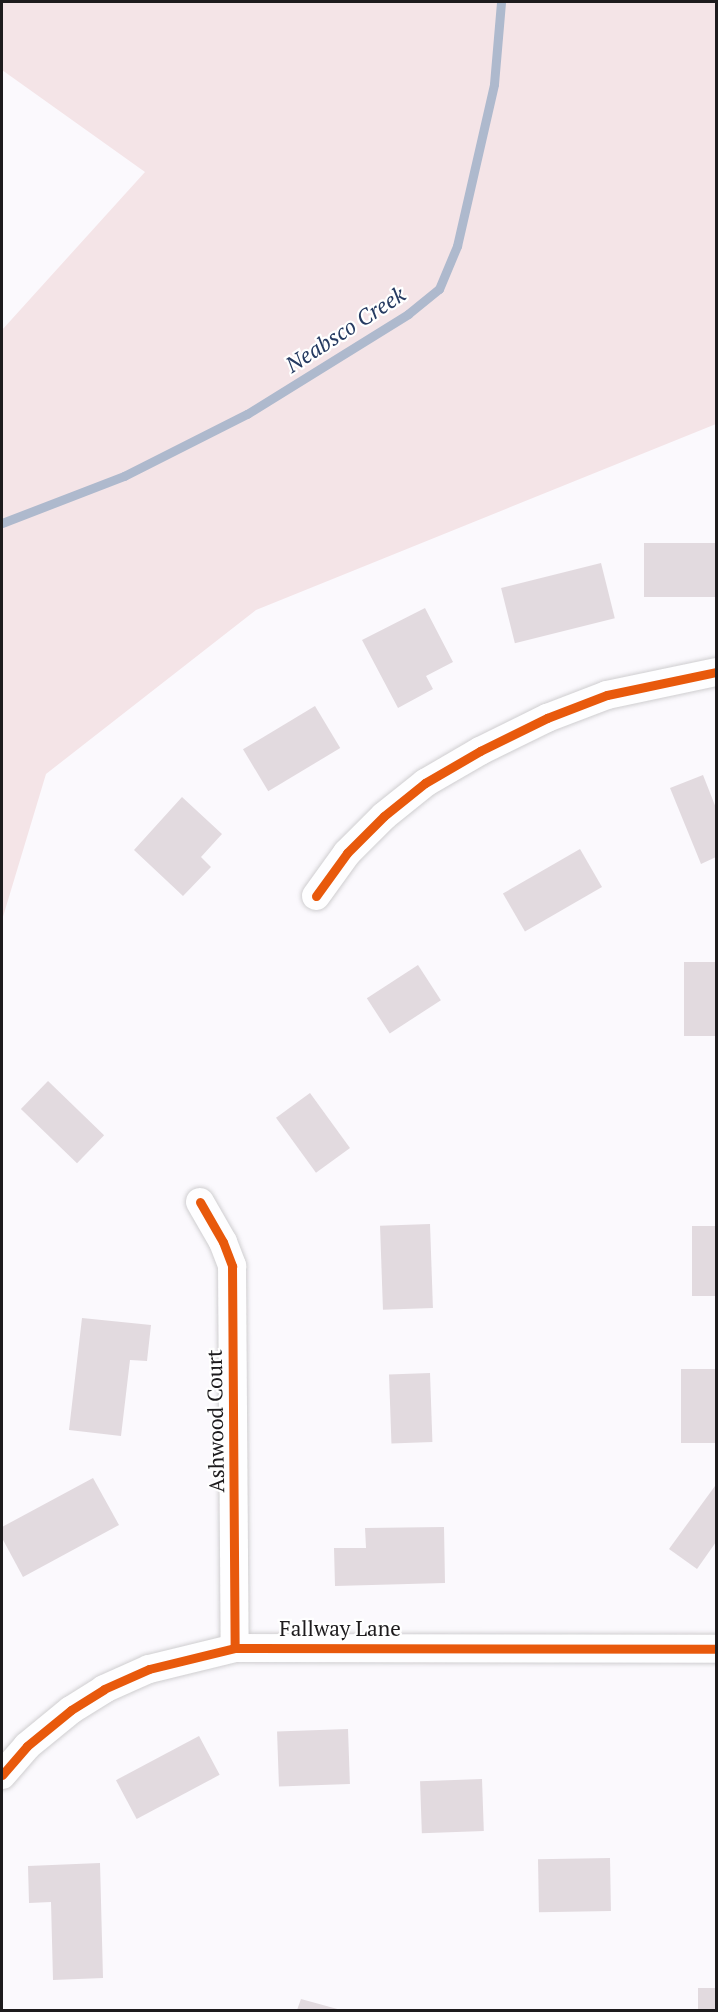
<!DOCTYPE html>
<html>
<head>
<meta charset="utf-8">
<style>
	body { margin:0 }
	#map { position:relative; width:718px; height:2012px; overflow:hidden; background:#fbf9fd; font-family:"PT Serif",serif }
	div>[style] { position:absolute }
	.green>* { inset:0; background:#f4e4e7 }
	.stream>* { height:9px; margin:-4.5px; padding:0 4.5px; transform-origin:4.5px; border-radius:4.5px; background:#aeb9cd }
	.building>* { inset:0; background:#e2dadf; transform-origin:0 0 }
	.roads { filter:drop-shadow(0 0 2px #cfced0) drop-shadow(0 0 2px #cfced0) }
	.minor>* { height:28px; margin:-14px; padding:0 14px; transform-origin:14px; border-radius:14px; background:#fefeff }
	.cycleway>* { height:9px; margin:-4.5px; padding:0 4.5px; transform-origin:4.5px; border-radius:4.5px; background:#e8590c }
	span { translate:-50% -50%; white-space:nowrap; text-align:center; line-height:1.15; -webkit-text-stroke:4.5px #fff; paint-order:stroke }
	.street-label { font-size:21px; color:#1d1b1d }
	.water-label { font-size:22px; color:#253a61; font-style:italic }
	.frame { position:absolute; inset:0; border:3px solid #1d1b1d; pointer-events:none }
</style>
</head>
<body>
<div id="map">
	<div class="green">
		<div style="clip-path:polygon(2px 2px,716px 2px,716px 424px,256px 610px,46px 774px,2px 920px,2px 330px,145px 172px,2px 70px)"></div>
	</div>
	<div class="stream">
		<div style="left:2px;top:523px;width:131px;rotate:-21.1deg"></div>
		<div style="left:124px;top:476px;width:138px;rotate:-26.8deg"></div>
		<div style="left:247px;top:414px;width:190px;rotate:-31.8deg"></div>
		<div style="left:408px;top:314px;width:40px;rotate:-39deg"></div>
		<div style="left:439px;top:289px;width:47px;rotate:-67.3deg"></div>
		<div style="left:457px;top:246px;width:166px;rotate:-77.1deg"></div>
		<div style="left:494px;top:84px;width:82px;rotate:-85.1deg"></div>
	</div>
	<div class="building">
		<div style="left:716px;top:543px;width:54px;height:72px;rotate:90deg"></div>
		<div style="left:601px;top:563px;width:57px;height:103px;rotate:76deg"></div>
		<div style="clip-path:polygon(425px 608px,453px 662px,426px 676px,433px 689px,398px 708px,362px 640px)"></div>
		<div style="left:315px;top:706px;width:49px;height:84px;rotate:59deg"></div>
		<div style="clip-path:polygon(703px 775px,716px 808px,716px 857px,701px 864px,670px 788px)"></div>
		<div style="clip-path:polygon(182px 797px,222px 834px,201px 857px,211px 867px,183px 896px,134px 850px)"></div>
		<div style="left:580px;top:849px;width:44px;height:89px;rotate:60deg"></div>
		<div style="left:716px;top:962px;width:74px;height:32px;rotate:90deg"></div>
		<div style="left:418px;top:965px;width:42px;height:61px;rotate:57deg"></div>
		<div style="left:48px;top:1081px;width:78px;height:39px;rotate:44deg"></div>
		<div style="left:310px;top:1093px;width:68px;height:42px;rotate:54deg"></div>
		<div style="left:430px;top:1224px;width:84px;height:50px;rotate:88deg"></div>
		<div style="left:716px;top:1226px;width:70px;height:24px;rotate:90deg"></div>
		<div style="clip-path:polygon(82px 1318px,151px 1325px,147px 1361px,130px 1360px,121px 1436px,69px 1430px)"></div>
		<div style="left:716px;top:1369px;width:74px;height:35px;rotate:90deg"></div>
		<div style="left:430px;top:1373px;width:69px;height:41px;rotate:88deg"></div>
		<div style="clip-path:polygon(93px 1478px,119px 1525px,23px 1577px,2px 1538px,2px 1527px)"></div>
		<div style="clip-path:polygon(715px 1486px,716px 1542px,697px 1569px,669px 1549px)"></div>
		<div style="clip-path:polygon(444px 1527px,445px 1583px,335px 1586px,334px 1548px,366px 1548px,365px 1528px)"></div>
		<div style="left:348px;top:1729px;width:55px;height:71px;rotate:88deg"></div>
		<div style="left:199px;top:1736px;width:44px;height:94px;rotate:62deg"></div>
		<div style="left:482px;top:1779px;width:52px;height:62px;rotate:88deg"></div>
		<div style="left:610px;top:1858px;width:53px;height:72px;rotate:89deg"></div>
		<div style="clip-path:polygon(100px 1863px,103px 1978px,53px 1980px,51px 1902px,29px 1903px,28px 1866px)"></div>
		<div style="left:698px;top:1988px;width:18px;height:22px"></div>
		<div style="clip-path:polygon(301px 1999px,341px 2010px,297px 2010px)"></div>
	</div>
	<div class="roads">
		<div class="minor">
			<div style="left:316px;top:896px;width:53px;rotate:-54.2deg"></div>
			<div style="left:347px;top:853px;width:52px;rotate:-45deg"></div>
			<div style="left:384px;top:816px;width:53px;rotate:-38.8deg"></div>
			<div style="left:425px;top:783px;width:64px;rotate:-30.2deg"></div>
			<div style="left:480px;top:751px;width:75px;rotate:-26.2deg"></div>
			<div style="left:547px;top:718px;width:64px;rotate:-21deg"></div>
			<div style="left:607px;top:695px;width:111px;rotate:-11.9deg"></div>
			<div style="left:200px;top:1202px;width:46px;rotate:60.1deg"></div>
			<div style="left:223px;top:1242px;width:26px;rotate:69deg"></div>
			<div style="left:232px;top:1266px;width:382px;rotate:89.6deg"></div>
			<div style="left:2px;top:1775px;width:38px;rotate:-49deg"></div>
			<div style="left:27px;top:1746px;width:57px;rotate:-39.3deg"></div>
			<div style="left:71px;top:1710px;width:39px;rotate:-32deg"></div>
			<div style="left:104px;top:1689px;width:49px;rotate:-24deg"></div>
			<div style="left:149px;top:1669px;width:89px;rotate:-13.7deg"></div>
			<div style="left:235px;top:1648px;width:481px;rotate:0.1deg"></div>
		</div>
	</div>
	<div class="cycleway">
		<div style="left:316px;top:896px;width:53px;rotate:-54.2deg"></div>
		<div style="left:347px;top:853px;width:52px;rotate:-45deg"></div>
		<div style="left:384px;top:816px;width:53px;rotate:-38.8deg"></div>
		<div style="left:425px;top:783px;width:64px;rotate:-30.2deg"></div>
		<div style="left:480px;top:751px;width:75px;rotate:-26.2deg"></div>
		<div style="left:547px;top:718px;width:64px;rotate:-21deg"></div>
		<div style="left:607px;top:695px;width:111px;rotate:-11.9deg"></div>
		<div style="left:200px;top:1202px;width:46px;rotate:60.1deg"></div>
		<div style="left:223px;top:1242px;width:26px;rotate:69deg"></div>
		<div style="left:232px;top:1266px;width:382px;rotate:89.6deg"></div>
		<div style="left:2px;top:1775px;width:38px;rotate:-49deg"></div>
		<div style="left:27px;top:1746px;width:57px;rotate:-39.3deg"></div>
		<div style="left:71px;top:1710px;width:39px;rotate:-32deg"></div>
		<div style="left:104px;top:1689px;width:49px;rotate:-24deg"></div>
		<div style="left:149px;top:1669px;width:89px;rotate:-13.7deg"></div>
		<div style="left:235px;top:1648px;width:481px;rotate:0.1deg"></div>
	</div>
	<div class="street-label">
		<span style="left:215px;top:1421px;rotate:-91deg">Ashwood Court</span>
		<span style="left:340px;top:1628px">Fallway Lane</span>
	</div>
	<div class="water-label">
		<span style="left:345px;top:329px;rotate:-33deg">Neabsco Creek</span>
	</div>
	<div class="frame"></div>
</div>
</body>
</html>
